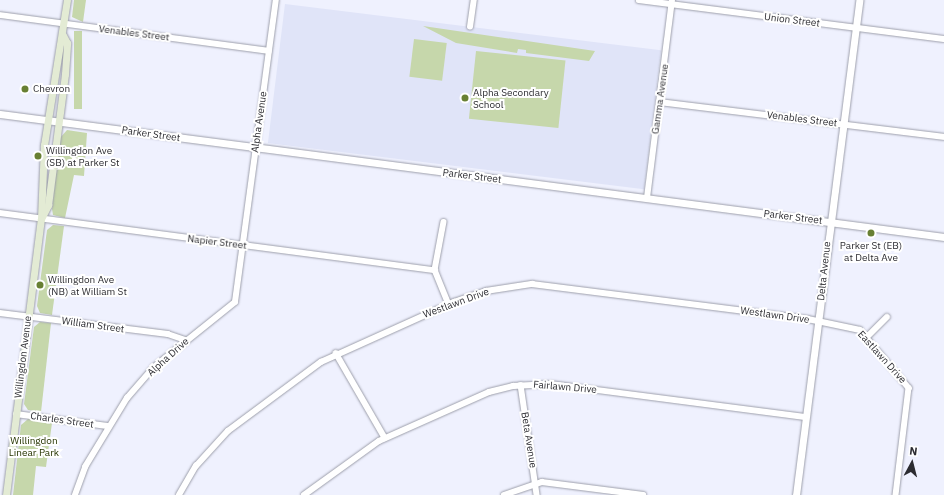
<!DOCTYPE html>
<html>
<head>
<meta charset="utf-8">
<style>
	body { margin:0 }
	#map { position:relative; width:944px; height:495px; overflow:hidden; background:#eff1fe; font-family:"IBM Plex Sans",sans-serif }
	div>[style] { position:absolute }
	.built>* { inset:0; background:#e0e4f8; transform-origin:0 0 }
	.green>* { inset:0; background:#c6d7ab; transform-origin:0 0 }
	.roads { filter:drop-shadow(0 0 1px #9d9fab) drop-shadow(0 0 1px #9d9fab) }
	.minor>* { height:5.5px; margin:-2.75px; padding:0 2.75px; transform-origin:2.75px; border-radius:2.75px; background:#fff }
	.tertiary>* { height:7px; margin:-3.5px; padding:0 3.5px; transform-origin:3.5px; border-radius:3.5px; background:#fff }
	.secondary>* { height:7px; margin:-3.5px; padding:0 3.5px; transform-origin:3.5px; border-radius:3.5px; background:#e3ebd4 }
	.dots>* { width:11px; height:11px; translate:-50% -50%; box-sizing:border-box; border:2px solid #fff; border-radius:50% }
	span { translate:-50% -50%; white-space:nowrap; text-align:center; line-height:1.15; -webkit-text-stroke:4px #fff; paint-order:stroke }
	.street-label { font-size:10px; color:#2c2c31 }
	.poi-label { font-size:10px; color:#2c2c31 }
	.left { translate:0 -50%; text-align:left }
	.park-label { font-size:10px; color:#263401 }
	.north { position:absolute; left:892px; top:443px; width:40px; height:40px; -webkit-text-stroke:3px #fff; paint-order:stroke; rotate:7deg; font-size:11px; font-weight:700; line-height:16px; text-align:center; color:#2c2c31 }
	.north::after { content:''; display:block; margin:auto; width:14px; height:18px; background:#2c2c31; clip-path:polygon(50% 0,100% 100%,50% 72%,0 100%) }
</style>
</head>
<body>
<div id="map">
	<div class="built">
		<div style="left:285px;top:4px;width:379px;height:140px;rotate:7deg"></div>
	</div>
	<div class="green">
		<div style="clip-path:polygon(74px 0,86px 0,83px 22px,72px 17px)"></div>
		<div style="clip-path:polygon(423px 26px,595px 51px,589px 61px,526px 53px,526px 50px,518px 49px,517px 53px,456px 43px)"></div>
		<div style="left:74px;top:31px;width:8px;height:78px"></div>
		<div style="left:414px;top:39px;width:33px;height:38px;rotate:7deg"></div>
		<div style="left:476px;top:51px;width:90px;height:68px;rotate:6deg"></div>
		<div style="clip-path:polygon(67px 130px,87px 133px,84px 176px,74px 175px,65px 218px,53px 215px,52px 209px,60px 138px)"></div>
		<div style="clip-path:polygon(53px 225px,64px 226px,52px 315px,40px 313px,37px 306px,47px 230px)"></div>
		<div style="clip-path:polygon(40px 322px,51px 323px,41px 412px,28px 410px,24px 404px,34px 327px)"></div>
		<div style="clip-path:polygon(28px 419px,52px 423px,46px 467px,36px 466px,33px 495px,13px 495px,21px 425px)"></div>
	</div>
	<div class="roads">
		<div class="minor">
			<div style="left:639px;top:0;width:307px;rotate:7.3deg"></div>
			<div style="left:0;top:15px;width:271px;rotate:7.6deg"></div>
			<div style="left:470px;top:27px;width:27px;rotate:-82deg"></div>
			<div style="left:660px;top:102px;width:286px;rotate:7deg"></div>
			<div style="left:647px;top:198px;width:200px;rotate:-82.8deg"></div>
			<div style="left:0;top:213px;width:439px;rotate:7.5deg"></div>
			<div style="left:444px;top:222px;width:49px;rotate:100.6deg"></div>
			<div style="left:435px;top:270px;width:37px;rotate:68deg"></div>
			<div style="left:0;top:313px;width:169px;rotate:7.1deg"></div>
			<div style="left:168px;top:334px;width:18px;rotate:19deg"></div>
			<div style="left:867px;top:337px;width:28px;rotate:-45deg"></div>
			<div style="left:336px;top:353px;width:98px;rotate:60deg"></div>
			<div style="left:521px;top:385px;width:111px;rotate:81.7deg"></div>
			<div style="left:16px;top:414px;width:92px;rotate:7.5deg"></div>
			<div style="left:75px;top:495px;width:30px;rotate:-70deg"></div>
			<div style="left:85px;top:467px;width:81px;rotate:-58.7deg"></div>
			<div style="left:127px;top:398px;width:40px;rotate:-49deg"></div>
			<div style="left:153px;top:368px;width:105px;rotate:-38.8deg"></div>
			<div style="left:235px;top:302px;width:305px;rotate:-82.3deg"></div>
			<div style="left:179px;top:495px;width:34px;rotate:-60deg"></div>
			<div style="left:196px;top:466px;width:47px;rotate:-47.6deg"></div>
			<div style="left:228px;top:431px;width:116px;rotate:-36.6deg"></div>
			<div style="left:321px;top:362px;width:146px;rotate:-24.3deg"></div>
			<div style="left:454px;top:302px;width:34px;rotate:-19deg"></div>
			<div style="left:486px;top:291px;width:47px;rotate:-8.7deg"></div>
			<div style="left:532px;top:284px;width:278px;rotate:7.2deg"></div>
			<div style="left:808px;top:319px;width:53px;rotate:11.9deg"></div>
			<div style="left:860px;top:330px;width:76px;rotate:49.8deg"></div>
			<div style="left:909px;top:388px;width:108px;rotate:96.9deg"></div>
			<div style="left:304px;top:495px;width:92px;rotate:-35.8deg"></div>
			<div style="left:379px;top:441px;width:120px;rotate:-24deg"></div>
			<div style="left:489px;top:392px;width:25px;rotate:-14deg"></div>
			<div style="left:513px;top:386px;width:38px;rotate:-3deg"></div>
			<div style="left:551px;top:384px;width:257px;rotate:7.4deg"></div>
			<div style="left:504px;top:495px;width:40px;rotate:-18.9deg"></div>
			<div style="left:542px;top:482px;width:102px;rotate:7.3deg"></div>
		</div>
		<div class="tertiary">
			<div style="left:0;top:114px;width:952px;rotate:7.42deg"></div>
			<div style="left:796px;top:495px;width:499px;rotate:-82.7deg"></div>
		</div>
		<div class="secondary">
			<div style="left:41px;top:219px;width:16px;rotate:-63deg"></div>
			<div style="left:48px;top:205px;width:132px;rotate:-82.6deg"></div>
			<div style="left:65px;top:74px;width:31px;rotate:-86deg"></div>
			<div style="left:67px;top:43px;width:9px;rotate:-117deg"></div>
			<div style="left:6px;top:495px;width:278px;rotate:-82.8deg"></div>
			<div style="left:41px;top:219px;width:74px;rotate:-87.7deg"></div>
			<div style="left:44px;top:145px;width:147px;rotate:-81deg"></div>
		</div>
	</div>
	<div class="dots">
		<div style="left:25px;top:89px;background:#688033"></div>
		<div style="left:465px;top:98px;background:#688033"></div>
		<div style="left:38px;top:156px;background:#688033"></div>
		<div style="left:871px;top:233px;background:#688033"></div>
		<div style="left:40px;top:285px;background:#688033"></div>
	</div>
	<div class="street-label">
		<span style="left:792px;top:20px;rotate:7deg">Union Street</span>
		<span style="left:134px;top:33px;rotate:7deg">Venables Street</span>
		<span style="left:660px;top:99px;rotate:-82deg">Gamma Avenue</span>
		<span style="left:802px;top:119px;rotate:7deg">Venables Street</span>
		<span style="left:259px;top:122px;rotate:-82deg">Alpha Avenue</span>
		<span style="left:151px;top:134px;rotate:8deg">Parker Street</span>
		<span style="left:472px;top:176px;rotate:7deg">Parker Street</span>
		<span style="left:793px;top:217px;rotate:7deg">Parker Street</span>
		<span style="left:217px;top:242px;rotate:7deg">Napier Street</span>
		<span style="left:824px;top:271px;rotate:-84deg">Delta Avenue</span>
		<span style="left:456px;top:303px;rotate:-20deg">Westlawn Drive</span>
		<span style="left:775px;top:315px;rotate:8deg">Westlawn Drive</span>
		<span style="left:93px;top:325px;rotate:8deg">William Street</span>
		<span style="left:23px;top:357px;rotate:-83deg">Willingdon Avenue</span>
		<span style="left:168px;top:357px;rotate:-42deg">Alpha Drive</span>
		<span style="left:882px;top:357px;rotate:48deg">Eastlawn Drive</span>
		<span style="left:565px;top:387px;rotate:5deg">Fairlawn Drive</span>
		<span style="left:62px;top:420px;rotate:8deg">Charles Street</span>
		<span style="left:529px;top:440px;rotate:81deg">Beta Avenue</span>
	</div>
	<div class="poi-label">
		<span class="left" style="left:33px;top:89px">Chevron</span>
		<span class="left" style="left:473px;top:98px">Alpha Secondary<br>School</span>
		<span class="left" style="left:46px;top:156px">Willingdon Ave<br>(SB) at Parker St</span>
		<span style="left:871px;top:251px">Parker St (EB)<br>at Delta Ave</span>
		<span class="left" style="left:48px;top:285px">Willingdon Ave<br>(NB) at William St</span>
	</div>
	<div class="park-label">
		<span style="left:34px;top:446px">Willingdon<br>Linear Park</span>
	</div>
	<div class="north">N</div>
</div>
</body>
</html>
